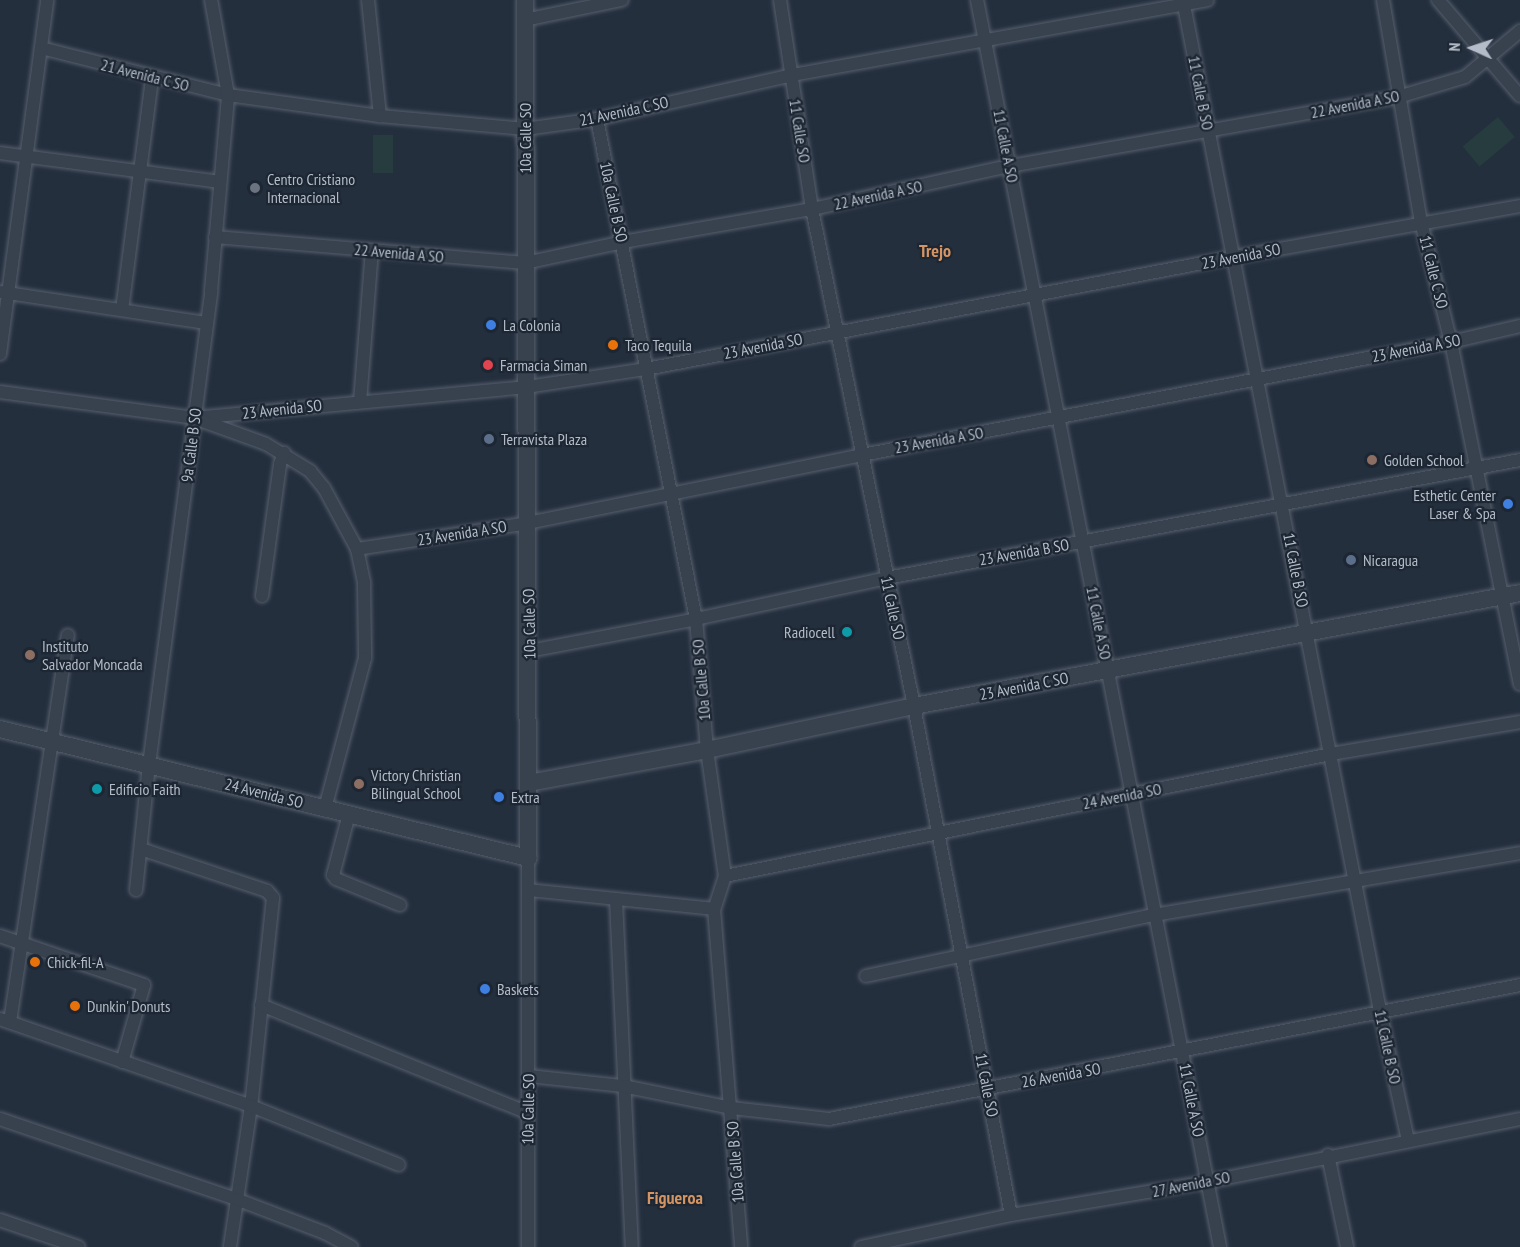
<!DOCTYPE html>
<html>
<head>
<meta charset="utf-8">
<style>
	body { margin:0 }
	#map { position:relative; width:1520px; height:1247px; overflow:hidden; background:#242f3e; font-family:"PT Sans Narrow",sans-serif }
	div>[style] { position:absolute }
	.green>* { inset:0; background:#263c3f; transform-origin:0 0 }
	.roads { filter:drop-shadow(0 0 2px #565f6c) drop-shadow(0 0 2px #565f6c) }
	.minor>* { height:12px; margin:-6px; padding:0 6px; transform-origin:6px; border-radius:6px; background:#38414e }
	.tertiary>* { height:16px; margin:-8px; padding:0 8px; transform-origin:8px; border-radius:8px; background:#38414e }
	.dots>* { width:16px; height:16px; translate:-50% -50%; box-sizing:border-box; border:3px solid #1d2633; border-radius:50% }
	span { translate:-50% -50%; white-space:nowrap; text-align:center; line-height:1.15; -webkit-text-stroke:4.5px #1d2633; paint-order:stroke }
	.street-label { font-size:16px; color:#b4bcc9 }
	.poi-label { font-size:16px; color:#b4bcc9 }
	.left { translate:0 -50%; text-align:left }
	.right { translate:-100% -50%; text-align:right }
	.neighbourhood-label { font-size:18px; color:#d59563; font-weight:700 }
	.north { position:absolute; left:1442px; top:18px; width:60px; height:60px; -webkit-text-stroke:4px #1d2633; paint-order:stroke; rotate:273deg; font-size:16px; font-weight:700; line-height:24px; text-align:center; color:#b4bcc9 }
	.north::after { content:''; display:block; margin:auto; width:21px; height:27px; background:#b4bcc9; clip-path:polygon(50% 0,100% 100%,50% 72%,0 100%) }
</style>
</head>
<body>
<div id="map">
	<div class="green">
		<div style="left:1498px;top:117px;width:26px;height:46px;rotate:50deg"></div>
		<div style="left:373px;top:135px;width:20px;height:38px"></div>
	</div>
	<div class="roads">
		<div class="minor">
			<div style="left:368px;top:0;width:117px;rotate:84.1deg"></div>
			<div style="left:780px;top:0;width:211px;rotate:81.3deg"></div>
			<div style="left:812px;top:209px;width:507px;rotate:78.4deg"></div>
			<div style="left:914px;top:706px;width:518px;rotate:79.21deg"></div>
			<div style="left:977px;top:0;width:1270px;rotate:78.97deg"></div>
			<div style="left:1183px;top:0;width:1030px;rotate:78.97deg"></div>
			<div style="left:1380px;top:1011px;width:133px;rotate:77.8deg"></div>
			<div style="left:1383px;top:0;width:225px;rotate:80.3deg"></div>
			<div style="left:1421px;top:222px;width:124px;rotate:76deg"></div>
			<div style="left:1451px;top:342px;width:349px;rotate:78.6deg"></div>
			<div style="left:1438px;top:0;width:126px;rotate:49.5deg"></div>
			<div style="left:525px;top:20px;width:99px;rotate:-11.7deg"></div>
			<div style="left:41px;top:48px;width:193px;rotate:14.1deg"></div>
			<div style="left:228px;top:95px;width:153px;rotate:7.9deg"></div>
			<div style="left:380px;top:116px;width:146px;rotate:5.1deg"></div>
			<div style="left:525px;top:129px;width:73px;rotate:-7.9deg"></div>
			<div style="left:597px;top:119px;width:200px;rotate:-12.7deg"></div>
			<div style="left:792px;top:75px;width:422px;rotate:-10.2deg"></div>
			<div style="left:597px;top:119px;width:510px;rotate:78.8deg"></div>
			<div style="left:696px;top:619px;width:131px;rotate:85.2deg"></div>
			<div style="left:707px;top:750px;width:127px;rotate:81.9deg"></div>
			<div style="left:725px;top:876px;width:35px;rotate:108deg"></div>
			<div style="left:714px;top:909px;width:339px;rotate:85.4deg"></div>
			<div style="left:0;top:153px;width:222px;rotate:7.5deg"></div>
			<div style="left:215px;top:237px;width:311px;rotate:4.8deg"></div>
			<div style="left:525px;top:263px;width:100px;rotate:-12.1deg"></div>
			<div style="left:623px;top:242px;width:192px;rotate:-9.9deg"></div>
			<div style="left:812px;top:209px;width:203px;rotate:-12.3deg"></div>
			<div style="left:1010px;top:166px;width:394px;rotate:-10.1deg"></div>
			<div style="left:1398px;top:97px;width:70px;rotate:-16.6deg"></div>
			<div style="left:1465px;top:77px;width:72px;rotate:-39.9deg"></div>
			<div style="left:1px;top:292px;width:208px;rotate:8.6deg"></div>
			<div style="left:122px;top:310px;width:234px;rotate:-82.6deg"></div>
			<div style="left:0;top:354px;width:357px;rotate:-82.4deg"></div>
			<div style="left:0;top:392px;width:196px;rotate:7.6deg"></div>
			<div style="left:194px;top:418px;width:334px;rotate:-5.3deg"></div>
			<div style="left:527px;top:387px;width:120px;rotate:-8.6deg"></div>
			<div style="left:646px;top:369px;width:599px;rotate:-10.78deg"></div>
			<div style="left:1234px;top:257px;width:291px;rotate:-10.1deg"></div>
			<div style="left:360px;top:402px;width:151px;rotate:-85.5deg"></div>
			<div style="left:200px;top:420px;width:70px;rotate:20deg"></div>
			<div style="left:266px;top:444px;width:52px;rotate:31.5deg"></div>
			<div style="left:310px;top:471px;width:22px;rotate:51deg"></div>
			<div style="left:324px;top:488px;width:69px;rotate:61.6deg"></div>
			<div style="left:357px;top:549px;width:35px;rotate:78deg"></div>
			<div style="left:364px;top:583px;width:75px;rotate:89.2deg"></div>
			<div style="left:365px;top:658px;width:155px;rotate:104.9deg"></div>
			<div style="left:357px;top:549px;width:173px;rotate:-8.6deg"></div>
			<div style="left:528px;top:523px;width:341px;rotate:-11.5deg"></div>
			<div style="left:862px;top:455px;width:600px;rotate:-10.86deg"></div>
			<div style="left:1451px;top:342px;width:71px;rotate:-13.1deg"></div>
			<div style="left:262px;top:596px;width:133px;rotate:-82.2deg"></div>
			<div style="left:280px;top:464px;width:12px;rotate:-70deg"></div>
			<div style="left:529px;top:651px;width:170px;rotate:-10.8deg"></div>
			<div style="left:696px;top:619px;width:195px;rotate:-12.1deg"></div>
			<div style="left:887px;top:578px;width:644px;rotate:-10.56deg"></div>
			<div style="left:349px;top:814px;width:63px;rotate:104.7deg"></div>
			<div style="left:333px;top:875px;width:5px;rotate:53deg"></div>
			<div style="left:336px;top:879px;width:69px;rotate:22.1deg"></div>
			<div style="left:141px;top:849px;width:133px;rotate:18.4deg"></div>
			<div style="left:267px;top:891px;width:9px;rotate:49deg"></div>
			<div style="left:273px;top:898px;width:209px;rotate:96deg"></div>
			<div style="left:251px;top:1106px;width:143px;rotate:98.5deg"></div>
			<div style="left:528px;top:858px;width:389px;rotate:90deg"></div>
			<div style="left:725px;top:876px;width:618px;rotate:-11.38deg"></div>
			<div style="left:1331px;top:754px;width:192px;rotate:-9.6deg"></div>
			<div style="left:136px;top:890px;width:126px;rotate:-84.1deg"></div>
			<div style="left:149px;top:765px;width:478px;rotate:-82.5deg"></div>
			<div style="left:211px;top:291px;width:197px;rotate:-85deg"></div>
			<div style="left:228px;top:95px;width:97px;rotate:-100.1deg"></div>
			<div style="left:528px;top:890px;width:187px;rotate:5.8deg"></div>
			<div style="left:616px;top:899px;width:348px;rotate:87.4deg"></div>
			<div style="left:0;top:936px;width:152px;rotate:18.8deg"></div>
			<div style="left:144px;top:985px;width:80px;rotate:105.9deg"></div>
			<div style="left:866px;top:976px;width:294px;rotate:-12deg"></div>
			<div style="left:1154px;top:915px;width:371px;rotate:-9.6deg"></div>
			<div style="left:261px;top:1005px;width:288px;rotate:22deg"></div>
			<div style="left:0;top:1019px;width:266px;rotate:19.1deg"></div>
			<div style="left:251px;top:1106px;width:159px;rotate:21.7deg"></div>
			<div style="left:10px;top:1022px;width:391px;rotate:-81.5deg"></div>
			<div style="left:529px;top:1076px;width:95px;rotate:6.1deg"></div>
			<div style="left:623px;top:1086px;width:110px;rotate:11.5deg"></div>
			<div style="left:731px;top:1108px;width:99px;rotate:6.4deg"></div>
			<div style="left:829px;top:1119px;width:704px;rotate:-10.97deg"></div>
			<div style="left:0;top:1119px;width:249px;rotate:18.7deg"></div>
			<div style="left:236px;top:1199px;width:95px;rotate:20.9deg"></div>
			<div style="left:325px;top:1233px;width:30px;rotate:28deg"></div>
			<div style="left:1328px;top:1155px;width:94px;rotate:78.3deg"></div>
			<div style="left:0;top:1220px;width:83px;rotate:18.9deg"></div>
			<div style="left:861px;top:1247px;width:153px;rotate:-12deg"></div>
			<div style="left:1011px;top:1215px;width:199px;rotate:-9.6deg"></div>
			<div style="left:1207px;top:1182px;width:319px;rotate:-11.4deg"></div>
		</div>
		<div class="tertiary">
			<div style="left:0;top:729px;width:544px;rotate:13.73deg"></div>
			<div style="left:528px;top:858px;width:858px;rotate:-90.2deg"></div>
			<div style="left:529px;top:783px;width:181px;rotate:-10.5deg"></div>
			<div style="left:707px;top:750px;width:212px;rotate:-12deg"></div>
			<div style="left:914px;top:706px;width:616px;rotate:-10.56deg"></div>
		</div>
	</div>
	<div class="dots">
		<div style="left:255px;top:188px;background:#6b7280"></div>
		<div style="left:491px;top:325px;background:#3f7fe0"></div>
		<div style="left:613px;top:345px;background:#e8710a"></div>
		<div style="left:488px;top:365px;background:#e0444e"></div>
		<div style="left:489px;top:439px;background:#5c6f8a"></div>
		<div style="left:1372px;top:460px;background:#8d6e63"></div>
		<div style="left:1508px;top:504px;background:#3f7fe0"></div>
		<div style="left:1351px;top:560px;background:#5c6f8a"></div>
		<div style="left:847px;top:632px;background:#0f9aa8"></div>
		<div style="left:30px;top:655px;background:#8d6e63"></div>
		<div style="left:359px;top:784px;background:#8d6e63"></div>
		<div style="left:97px;top:789px;background:#0f9aa8"></div>
		<div style="left:499px;top:797px;background:#3f7fe0"></div>
		<div style="left:35px;top:962px;background:#e8710a"></div>
		<div style="left:485px;top:989px;background:#3f7fe0"></div>
		<div style="left:75px;top:1006px;background:#e8710a"></div>
	</div>
	<div class="street-label">
		<span style="left:145px;top:75px;rotate:14deg">21 Avenida C SO</span>
		<span style="left:1201px;top:93px;rotate:79deg">11 Calle B SO</span>
		<span style="left:1355px;top:104px;rotate:-11deg">22 Avenida A SO</span>
		<span style="left:624px;top:111px;rotate:-12deg">21 Avenida C SO</span>
		<span style="left:800px;top:131px;rotate:81deg">11 Calle SO</span>
		<span style="left:525px;top:138px;rotate:-90deg">10a Calle SO</span>
		<span style="left:1006px;top:146px;rotate:79deg">11 Calle A SO</span>
		<span style="left:878px;top:195px;rotate:-12deg">22 Avenida A SO</span>
		<span style="left:614px;top:202px;rotate:78deg">10a Calle B SO</span>
		<span style="left:399px;top:253px;rotate:5deg">22 Avenida A SO</span>
		<span style="left:1241px;top:256px;rotate:-11deg">23 Avenida SO</span>
		<span style="left:1434px;top:272px;rotate:76deg">11 Calle C SO</span>
		<span style="left:763px;top:346px;rotate:-11deg">23 Avenida SO</span>
		<span style="left:1416px;top:348px;rotate:-11deg">23 Avenida A SO</span>
		<span style="left:282px;top:409px;rotate:-6deg">23 Avenida SO</span>
		<span style="left:939px;top:440px;rotate:-10deg">23 Avenida A SO</span>
		<span style="left:191px;top:445px;rotate:-83deg">9a Calle B SO</span>
		<span style="left:462px;top:533px;rotate:-9deg">23 Avenida A SO</span>
		<span style="left:1024px;top:552px;rotate:-10deg">23 Avenida B SO</span>
		<span style="left:1296px;top:570px;rotate:79deg">11 Calle B SO</span>
		<span style="left:893px;top:608px;rotate:78deg">11 Calle SO</span>
		<span style="left:1099px;top:623px;rotate:79deg">11 Calle A SO</span>
		<span style="left:529px;top:624px;rotate:-91deg">10a Calle SO</span>
		<span style="left:701px;top:680px;rotate:-95deg">10a Calle B SO</span>
		<span style="left:1024px;top:686px;rotate:-11deg">23 Avenida C SO</span>
		<span style="left:264px;top:793px;rotate:14deg">24 Avenida SO</span>
		<span style="left:1122px;top:796px;rotate:-11deg">24 Avenida SO</span>
		<span style="left:1388px;top:1047px;rotate:78deg">11 Calle B SO</span>
		<span style="left:1061px;top:1075px;rotate:-10deg">26 Avenida SO</span>
		<span style="left:987px;top:1085px;rotate:79deg">11 Calle SO</span>
		<span style="left:1192px;top:1100px;rotate:79deg">11 Calle A SO</span>
		<span style="left:528px;top:1109px;rotate:-89deg">10a Calle SO</span>
		<span style="left:735px;top:1162px;rotate:-94deg">10a Calle B SO</span>
		<span style="left:1191px;top:1184px;rotate:-11deg">27 Avenida SO</span>
	</div>
	<div class="poi-label">
		<span class="left" style="left:267px;top:188px">Centro Cristiano<br>Internacional</span>
		<span class="left" style="left:503px;top:325px">La Colonia</span>
		<span class="left" style="left:625px;top:345px">Taco Tequila</span>
		<span class="left" style="left:500px;top:365px">Farmacia Siman</span>
		<span class="left" style="left:501px;top:439px">Terravista Plaza</span>
		<span class="left" style="left:1384px;top:460px">Golden School</span>
		<span class="right" style="left:1496px;top:504px">Esthetic Center<br>Laser &amp; Spa</span>
		<span class="left" style="left:1363px;top:560px">Nicaragua</span>
		<span class="right" style="left:835px;top:632px">Radiocell</span>
		<span class="left" style="left:42px;top:655px">Instituto<br>Salvador Moncada</span>
		<span class="left" style="left:371px;top:784px">Victory Christian<br>Bilingual School</span>
		<span class="left" style="left:109px;top:789px">Edificio Faith</span>
		<span class="left" style="left:511px;top:797px">Extra</span>
		<span class="left" style="left:47px;top:962px">Chick-fil-A</span>
		<span class="left" style="left:497px;top:989px">Baskets</span>
		<span class="left" style="left:87px;top:1006px">Dunkin' Donuts</span>
	</div>
	<div class="neighbourhood-label">
		<span style="left:935px;top:251px">Trejo</span>
		<span style="left:675px;top:1198px">Figueroa</span>
	</div>
	<div class="north">N</div>
</div>
</body>
</html>
